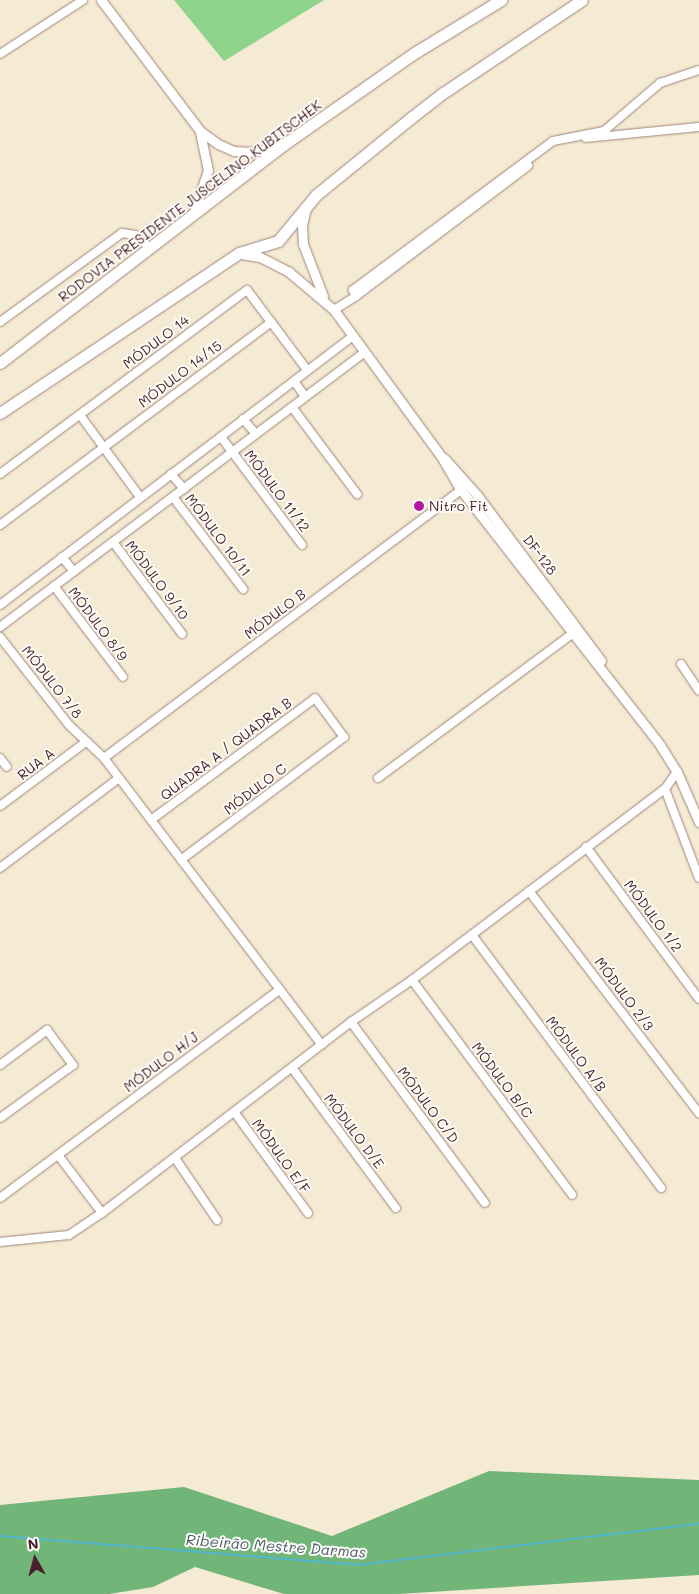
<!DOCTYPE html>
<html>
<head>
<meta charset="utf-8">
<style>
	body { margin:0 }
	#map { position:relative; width:699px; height:1594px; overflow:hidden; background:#f5ead3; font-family:Mali,sans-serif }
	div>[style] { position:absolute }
	.green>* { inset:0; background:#8ed38c }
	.forest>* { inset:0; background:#72b578 }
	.stream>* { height:2px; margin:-1px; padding:0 1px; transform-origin:1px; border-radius:1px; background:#50b8ce }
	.roads { filter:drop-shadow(0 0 1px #a0847f) drop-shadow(0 0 1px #a0847f) }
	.minor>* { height:8px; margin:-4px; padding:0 4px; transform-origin:4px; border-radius:4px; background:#fff }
	.major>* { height:9px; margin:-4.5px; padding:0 4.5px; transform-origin:4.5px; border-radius:4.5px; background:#fff }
	.highway>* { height:11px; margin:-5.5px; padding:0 5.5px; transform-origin:5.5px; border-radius:5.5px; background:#fff }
	.dots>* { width:14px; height:14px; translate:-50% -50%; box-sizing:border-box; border:2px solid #fdfcf7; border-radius:50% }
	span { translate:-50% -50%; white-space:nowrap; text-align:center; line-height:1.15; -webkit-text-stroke:4px #fdfcf7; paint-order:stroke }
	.street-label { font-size:14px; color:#4a1f2b }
	.poi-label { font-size:14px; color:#4a1f2b }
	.left { translate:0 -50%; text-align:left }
	.water-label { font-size:15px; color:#4c5c6c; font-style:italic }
	.north { position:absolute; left:10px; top:1534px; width:50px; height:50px; -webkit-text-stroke:4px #fdfcf7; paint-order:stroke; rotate:353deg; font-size:14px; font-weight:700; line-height:20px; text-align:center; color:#4a1f2b }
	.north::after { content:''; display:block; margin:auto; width:18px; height:22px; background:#4a1f2b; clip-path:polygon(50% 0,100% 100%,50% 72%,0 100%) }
</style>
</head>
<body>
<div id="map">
	<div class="green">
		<div style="clip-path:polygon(174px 0,324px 0,224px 61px)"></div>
	</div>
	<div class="forest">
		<div style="clip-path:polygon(489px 1471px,699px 1480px,699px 1575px,399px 1594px,284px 1594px,195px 1567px,153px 1587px,109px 1594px,0 1594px,0 1505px,184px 1487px,332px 1536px)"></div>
	</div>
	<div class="stream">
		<div style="left:0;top:1536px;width:359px;rotate:4.6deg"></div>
		<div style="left:358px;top:1565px;width:343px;rotate:-6.9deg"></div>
	</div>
	<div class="roads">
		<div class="minor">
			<div style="left:0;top:54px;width:99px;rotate:-33deg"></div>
			<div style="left:586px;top:138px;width:114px;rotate:-5.6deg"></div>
			<div style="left:356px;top:296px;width:216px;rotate:-37.1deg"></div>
			<div style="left:334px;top:310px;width:26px;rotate:-32deg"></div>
			<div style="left:356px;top:296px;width:7px;rotate:-117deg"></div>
			<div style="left:353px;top:290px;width:249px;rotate:-36.7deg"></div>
			<div style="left:553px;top:141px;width:52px;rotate:-11.1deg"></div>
			<div style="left:604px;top:131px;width:74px;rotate:-40.6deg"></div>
			<div style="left:660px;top:83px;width:41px;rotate:-18.4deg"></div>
			<div style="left:0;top:322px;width:151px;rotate:-36.1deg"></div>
			<div style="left:122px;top:233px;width:13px;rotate:9deg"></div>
			<div style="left:135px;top:235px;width:20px;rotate:41deg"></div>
			<div style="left:294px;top:381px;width:19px;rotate:55deg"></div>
			<div style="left:292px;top:407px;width:109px;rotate:53.2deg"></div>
			<div style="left:80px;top:415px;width:102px;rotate:53.8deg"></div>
			<div style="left:243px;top:419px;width:20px;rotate:49deg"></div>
			<div style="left:221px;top:437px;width:135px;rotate:53.1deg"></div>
			<div style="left:0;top:474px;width:308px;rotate:-36.7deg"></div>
			<div style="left:247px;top:290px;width:100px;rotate:53.1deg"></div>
			<div style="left:171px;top:474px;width:20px;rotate:49deg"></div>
			<div style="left:173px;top:497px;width:116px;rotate:52.7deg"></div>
			<div style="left:0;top:525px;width:339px;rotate:-36.8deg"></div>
			<div style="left:113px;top:542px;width:115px;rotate:53.1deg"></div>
			<div style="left:62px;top:557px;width:19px;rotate:51deg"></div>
			<div style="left:54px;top:586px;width:114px;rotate:52.8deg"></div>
			<div style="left:0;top:605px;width:444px;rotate:-37.3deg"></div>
			<div style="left:0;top:627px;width:457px;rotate:-37deg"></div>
			<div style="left:0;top:637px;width:112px;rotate:51.9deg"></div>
			<div style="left:69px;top:725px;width:48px;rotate:43.3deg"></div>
			<div style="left:104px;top:758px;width:360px;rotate:52.8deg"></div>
			<div style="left:681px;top:664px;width:32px;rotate:56deg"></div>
			<div style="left:0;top:758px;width:11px;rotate:52deg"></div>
			<div style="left:104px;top:758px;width:446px;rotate:-36.9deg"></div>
			<div style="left:378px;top:778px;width:242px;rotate:-36.6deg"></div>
			<div style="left:665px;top:789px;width:95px;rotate:69.1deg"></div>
			<div style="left:0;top:806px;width:107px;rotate:-36.7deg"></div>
			<div style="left:151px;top:820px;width:204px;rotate:-36.6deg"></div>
			<div style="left:315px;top:698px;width:49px;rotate:53.4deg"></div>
			<div style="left:344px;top:737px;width:204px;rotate:143deg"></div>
			<div style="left:586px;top:847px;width:189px;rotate:53.4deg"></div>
			<div style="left:0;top:868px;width:149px;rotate:-37.1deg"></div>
			<div style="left:529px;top:891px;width:280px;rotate:52.6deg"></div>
			<div style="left:472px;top:935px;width:316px;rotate:53.2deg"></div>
			<div style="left:412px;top:980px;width:268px;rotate:53.3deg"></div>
			<div style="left:351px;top:1022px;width:225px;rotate:53.5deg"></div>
			<div style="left:0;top:1065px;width:59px;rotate:-36.7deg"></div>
			<div style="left:47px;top:1030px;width:44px;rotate:53.4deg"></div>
			<div style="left:73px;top:1065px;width:90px;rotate:144deg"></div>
			<div style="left:293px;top:1069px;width:173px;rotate:53.5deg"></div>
			<div style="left:235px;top:1113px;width:124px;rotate:53.9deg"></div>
			<div style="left:58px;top:1155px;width:73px;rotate:52.8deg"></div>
			<div style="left:175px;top:1158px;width:75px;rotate:55.9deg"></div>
			<div style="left:0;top:1198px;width:349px;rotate:-36.7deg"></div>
			<div style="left:0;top:1242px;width:69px;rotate:-5.8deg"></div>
			<div style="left:69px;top:1235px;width:40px;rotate:-34deg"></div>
			<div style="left:102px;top:1213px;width:314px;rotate:-37.5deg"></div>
			<div style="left:351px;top:1022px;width:74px;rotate:-34.5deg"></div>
			<div style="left:412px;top:980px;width:317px;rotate:-37.1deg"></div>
			<div style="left:665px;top:789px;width:21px;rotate:-55deg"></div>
		</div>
		<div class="major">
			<div style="left:101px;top:0;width:164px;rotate:52.9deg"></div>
			<div style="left:200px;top:131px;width:22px;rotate:36deg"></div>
			<div style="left:218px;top:144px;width:17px;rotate:24deg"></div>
			<div style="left:234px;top:151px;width:19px;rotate:3deg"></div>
			<div style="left:253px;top:152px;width:25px;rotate:-11deg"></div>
			<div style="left:306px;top:208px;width:17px;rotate:103deg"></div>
			<div style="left:302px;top:225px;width:19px;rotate:87deg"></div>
			<div style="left:303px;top:244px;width:56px;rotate:69deg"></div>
			<div style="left:194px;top:212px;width:44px;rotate:-71.6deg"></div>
			<div style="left:208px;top:170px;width:39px;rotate:-102deg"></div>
			<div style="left:241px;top:254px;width:19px;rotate:9deg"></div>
			<div style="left:260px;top:257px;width:33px;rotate:27deg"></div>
			<div style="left:289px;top:272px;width:59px;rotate:40.2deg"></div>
			<div style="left:334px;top:310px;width:181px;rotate:53.8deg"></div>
			<div style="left:441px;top:456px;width:39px;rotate:60deg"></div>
			<div style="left:461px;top:490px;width:323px;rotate:52deg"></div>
			<div style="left:660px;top:745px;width:32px;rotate:58deg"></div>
			<div style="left:677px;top:772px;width:55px;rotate:66.3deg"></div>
			<div style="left:444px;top:458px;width:50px;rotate:48.3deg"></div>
			<div style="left:477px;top:495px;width:207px;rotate:53.2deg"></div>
		</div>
		<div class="highway">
			<div style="left:0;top:363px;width:357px;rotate:-37.6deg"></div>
			<div style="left:283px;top:145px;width:162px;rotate:-35deg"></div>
			<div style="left:416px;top:52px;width:100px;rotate:-31.5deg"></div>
			<div style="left:0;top:413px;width:288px;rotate:-33.8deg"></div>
			<div style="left:239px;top:253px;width:41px;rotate:-17.1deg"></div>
			<div style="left:278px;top:241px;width:60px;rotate:-50.4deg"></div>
			<div style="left:316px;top:195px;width:124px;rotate:-39.1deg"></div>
			<div style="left:412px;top:117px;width:39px;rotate:-38deg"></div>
			<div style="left:443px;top:93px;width:167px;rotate:-33.8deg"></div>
		</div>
	</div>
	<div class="dots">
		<div style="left:419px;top:506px;background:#b5179e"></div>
	</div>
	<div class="street-label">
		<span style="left:190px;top:201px;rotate:-37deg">RODOVIA PRESIDENTE JUSCELINO KUBITSCHEK</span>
		<span style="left:156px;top:342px;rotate:-37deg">MÓDULO 14</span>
		<span style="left:180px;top:374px;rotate:-37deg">MÓDULO 14/15</span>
		<span style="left:277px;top:491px;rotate:53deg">MÓDULO 11/12</span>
		<span style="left:218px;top:535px;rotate:53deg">MÓDULO 10/11</span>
		<span style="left:540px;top:555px;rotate:53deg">DF-128</span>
		<span style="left:157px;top:580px;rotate:53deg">MÓDULO 9/10</span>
		<span style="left:275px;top:614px;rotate:-37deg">MÓDULO B</span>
		<span style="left:98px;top:624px;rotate:53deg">MÓDULO 8/9</span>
		<span style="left:52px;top:682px;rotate:52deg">MÓDULO 7/8</span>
		<span style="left:226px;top:749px;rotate:-37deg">QUADRA A / QUADRA B</span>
		<span style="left:36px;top:764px;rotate:-37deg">RUA A</span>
		<span style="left:255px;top:789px;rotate:-37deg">MÓDULO C</span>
		<span style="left:653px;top:916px;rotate:53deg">MÓDULO 1/2</span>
		<span style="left:624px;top:994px;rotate:53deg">MÓDULO 2/3</span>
		<span style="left:576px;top:1054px;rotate:53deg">MÓDULO A/B</span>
		<span style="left:161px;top:1062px;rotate:-37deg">MÓDULO H/J</span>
		<span style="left:502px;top:1080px;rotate:53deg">MÓDULO B/C</span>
		<span style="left:428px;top:1105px;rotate:53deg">MÓDULO C/D</span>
		<span style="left:354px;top:1131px;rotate:53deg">MÓDULO D/E</span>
		<span style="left:281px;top:1156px;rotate:54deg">MÓDULO E/F</span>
	</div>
	<div class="poi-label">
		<span class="left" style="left:429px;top:506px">Nitro Fit</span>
	</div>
	<div class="water-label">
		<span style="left:276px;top:1546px;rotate:4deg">Ribeirão Mestre Darmas</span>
	</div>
	<div class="north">N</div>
</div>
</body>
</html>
